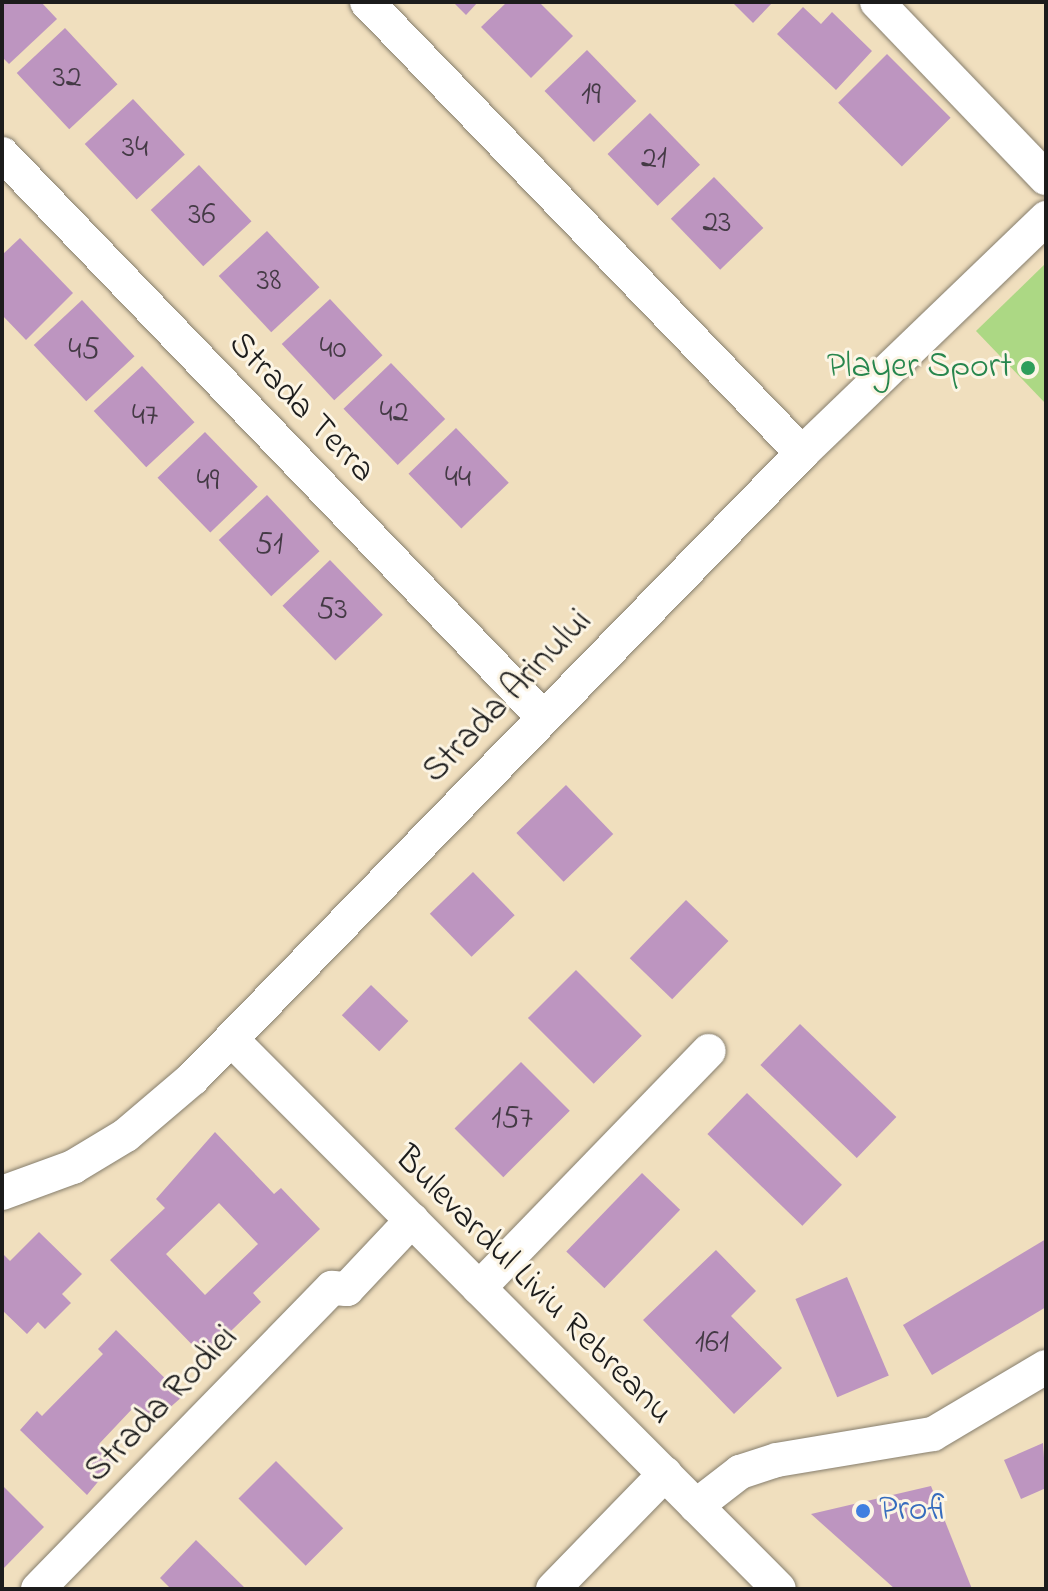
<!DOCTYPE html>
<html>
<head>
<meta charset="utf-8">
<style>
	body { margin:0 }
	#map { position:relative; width:1048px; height:1591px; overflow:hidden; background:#f0dfbe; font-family:"Indie Flower",sans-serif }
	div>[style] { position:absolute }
	.green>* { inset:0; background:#acd884 }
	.building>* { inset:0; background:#bd95c0; transform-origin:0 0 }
	.roads { filter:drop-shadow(0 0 2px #867e6d) drop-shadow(0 0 2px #867e6d) }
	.minor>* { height:34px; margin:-17px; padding:0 17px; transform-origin:17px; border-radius:17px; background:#fff }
	.dots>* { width:22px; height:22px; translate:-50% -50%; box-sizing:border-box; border:4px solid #fcf5e5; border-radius:50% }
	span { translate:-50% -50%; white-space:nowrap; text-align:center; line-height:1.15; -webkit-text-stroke:6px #fcf5e5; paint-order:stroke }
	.number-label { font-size:32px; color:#443a45 }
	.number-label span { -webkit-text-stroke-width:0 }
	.leisure-label { font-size:36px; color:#27864d }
	.right { translate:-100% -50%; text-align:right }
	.street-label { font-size:36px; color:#1c1c1c }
	.shop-label { font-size:36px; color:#366cbe }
	.left { translate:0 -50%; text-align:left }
	.frame { position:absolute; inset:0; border:4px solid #1c1c1c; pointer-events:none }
</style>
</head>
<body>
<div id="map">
	<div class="green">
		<div style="clip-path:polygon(1046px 263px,1046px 404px,976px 331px)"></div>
	</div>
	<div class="building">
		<div style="clip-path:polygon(2px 2px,41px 2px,57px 19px,9px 64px,2px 57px)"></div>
		<div style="clip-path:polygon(453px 2px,478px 2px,466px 15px)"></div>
		<div style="clip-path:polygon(507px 2px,539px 2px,573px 36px,531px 78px,481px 27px)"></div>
		<div style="clip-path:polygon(732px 2px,773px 2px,753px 23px)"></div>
		<div style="clip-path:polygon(803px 7px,821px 24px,832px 12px,872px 51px,836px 90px,777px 34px)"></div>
		<div style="left:65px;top:28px;width:77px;height:66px;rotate:47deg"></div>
		<div style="left:587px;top:50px;width:71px;height:59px;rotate:46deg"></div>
		<div style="left:887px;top:54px;width:90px;height:69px;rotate:45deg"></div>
		<div style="left:133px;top:99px;width:76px;height:66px;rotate:47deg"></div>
		<div style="left:650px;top:113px;width:72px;height:59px;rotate:46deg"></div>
		<div style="left:199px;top:165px;width:77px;height:66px;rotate:47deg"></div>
		<div style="left:714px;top:177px;width:71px;height:60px;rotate:46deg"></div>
		<div style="left:267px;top:231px;width:77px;height:66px;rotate:47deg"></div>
		<div style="clip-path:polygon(20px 238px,73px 293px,26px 340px,2px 315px,2px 255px)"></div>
		<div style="left:330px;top:299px;width:77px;height:66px;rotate:47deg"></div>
		<div style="left:82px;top:300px;width:77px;height:66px;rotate:47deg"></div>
		<div style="left:391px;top:363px;width:78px;height:66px;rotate:46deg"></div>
		<div style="left:142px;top:366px;width:77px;height:66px;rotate:47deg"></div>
		<div style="left:456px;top:428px;width:76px;height:66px;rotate:46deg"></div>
		<div style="left:205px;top:432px;width:76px;height:66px;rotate:46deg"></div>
		<div style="left:267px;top:495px;width:77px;height:66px;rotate:47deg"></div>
		<div style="left:330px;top:560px;width:76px;height:66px;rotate:46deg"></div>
		<div style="left:566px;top:785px;width:68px;height:69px;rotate:46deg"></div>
		<div style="left:473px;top:872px;width:60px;height:60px;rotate:46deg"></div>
		<div style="left:686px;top:900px;width:59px;height:81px;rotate:44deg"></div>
		<div style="left:576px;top:970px;width:93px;height:68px;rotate:45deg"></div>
		<div style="left:371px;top:985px;width:52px;height:42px;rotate:44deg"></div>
		<div style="left:800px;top:1024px;width:134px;height:57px;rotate:44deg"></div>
		<div style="left:521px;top:1062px;width:69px;height:94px;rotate:45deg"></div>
		<div style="left:747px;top:1093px;width:132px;height:57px;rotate:44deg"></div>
		<div style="clip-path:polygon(evenodd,215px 1132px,274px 1194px,281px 1188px,320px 1229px,253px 1293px,261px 1302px,204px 1357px,110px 1260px,165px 1208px,156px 1199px,215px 1132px,219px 1203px,258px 1244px,205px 1295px,166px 1254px,219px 1203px)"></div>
		<div style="left:642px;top:1173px;width:53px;height:109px;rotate:44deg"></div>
		<div style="clip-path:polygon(39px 1232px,82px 1274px,62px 1294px,71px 1303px,45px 1329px,38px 1322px,27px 1334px,2px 1310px,2px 1253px,10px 1261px)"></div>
		<div style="clip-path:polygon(1046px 1239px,1046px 1307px,932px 1375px,903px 1325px)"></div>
		<div style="clip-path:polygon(716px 1250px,756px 1291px,731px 1316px,782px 1368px,734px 1414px,643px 1320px)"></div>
		<div style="left:847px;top:1277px;width:107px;height:56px;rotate:67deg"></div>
		<div style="clip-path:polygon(116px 1330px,183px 1396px,150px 1425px,133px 1408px,99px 1444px,116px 1460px,87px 1495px,20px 1430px,37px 1411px,42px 1416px,103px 1354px,98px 1349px)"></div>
		<div style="clip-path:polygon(1043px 1443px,1046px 1488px,1021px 1499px,1004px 1460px)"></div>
		<div style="left:276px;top:1461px;width:95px;height:53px;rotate:45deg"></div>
		<div style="clip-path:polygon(2px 1485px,44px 1527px,2px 1570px)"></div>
		<div style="clip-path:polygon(931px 1486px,972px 1589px,895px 1589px,811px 1514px)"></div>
		<div style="clip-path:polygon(196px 1540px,246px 1589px,171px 1589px,160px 1578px)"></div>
	</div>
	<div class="roads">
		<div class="minor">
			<div style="left:367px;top:2px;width:627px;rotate:46.03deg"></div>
			<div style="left:877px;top:2px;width:244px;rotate:46.2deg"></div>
			<div style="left:2px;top:154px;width:781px;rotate:46.14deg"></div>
			<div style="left:231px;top:1039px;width:776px;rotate:45.1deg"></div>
			<div style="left:2px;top:1193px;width:76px;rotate:-20.1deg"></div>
			<div style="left:73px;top:1167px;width:62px;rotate:-31.1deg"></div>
			<div style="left:126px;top:1135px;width:88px;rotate:-40.4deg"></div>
			<div style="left:193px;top:1078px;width:873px;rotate:-45.74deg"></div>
			<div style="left:802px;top:453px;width:339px;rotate:-43.9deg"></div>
			<div style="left:479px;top:1288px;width:330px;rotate:-45.9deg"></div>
			<div style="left:696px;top:1506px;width:56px;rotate:-37.7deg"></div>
			<div style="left:740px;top:1472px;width:39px;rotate:-18deg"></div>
			<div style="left:777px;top:1460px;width:158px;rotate:-9.5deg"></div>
			<div style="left:933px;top:1434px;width:131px;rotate:-30.7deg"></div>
			<div style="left:38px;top:1589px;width:421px;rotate:-45.7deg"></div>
			<div style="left:332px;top:1288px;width:15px;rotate:4deg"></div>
			<div style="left:347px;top:1289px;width:95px;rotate:-46.7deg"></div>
			<div style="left:553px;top:1589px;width:161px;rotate:-45.8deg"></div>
		</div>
	</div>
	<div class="dots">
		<div style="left:1028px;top:368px;background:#2e9e5b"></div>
		<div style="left:863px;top:1511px;background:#3f7fe0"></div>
	</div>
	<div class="number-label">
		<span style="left:67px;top:79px">32</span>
		<span style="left:591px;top:96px">19</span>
		<span style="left:135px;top:149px">34</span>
		<span style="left:654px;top:160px">21</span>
		<span style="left:202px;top:216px">36</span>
		<span style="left:717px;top:224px">23</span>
		<span style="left:269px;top:282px">38</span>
		<span style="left:333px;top:350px">40</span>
		<span style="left:84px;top:351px">45</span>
		<span style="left:394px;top:414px">42</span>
		<span style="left:145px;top:417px">47</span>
		<span style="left:458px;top:479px">44</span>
		<span style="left:208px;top:482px">49</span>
		<span style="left:269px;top:546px">51</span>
		<span style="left:332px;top:611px">53</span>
		<span style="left:512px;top:1120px">157</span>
		<span style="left:712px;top:1344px">161</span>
	</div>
	<div class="leisure-label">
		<span class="right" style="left:1012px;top:368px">Player Sport</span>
	</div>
	<div class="street-label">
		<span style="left:301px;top:408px;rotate:46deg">Strada Terra</span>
		<span style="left:508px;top:697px;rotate:-46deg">Strada Arinului</span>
		<span style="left:533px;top:1286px;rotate:45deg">Bulevardul Liviu Rebreanu</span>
		<span style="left:162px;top:1405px;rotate:-46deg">Strada Rodiei</span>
	</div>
	<div class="shop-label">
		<span class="left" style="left:879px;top:1511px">Profi</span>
	</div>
	<div class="frame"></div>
</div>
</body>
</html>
